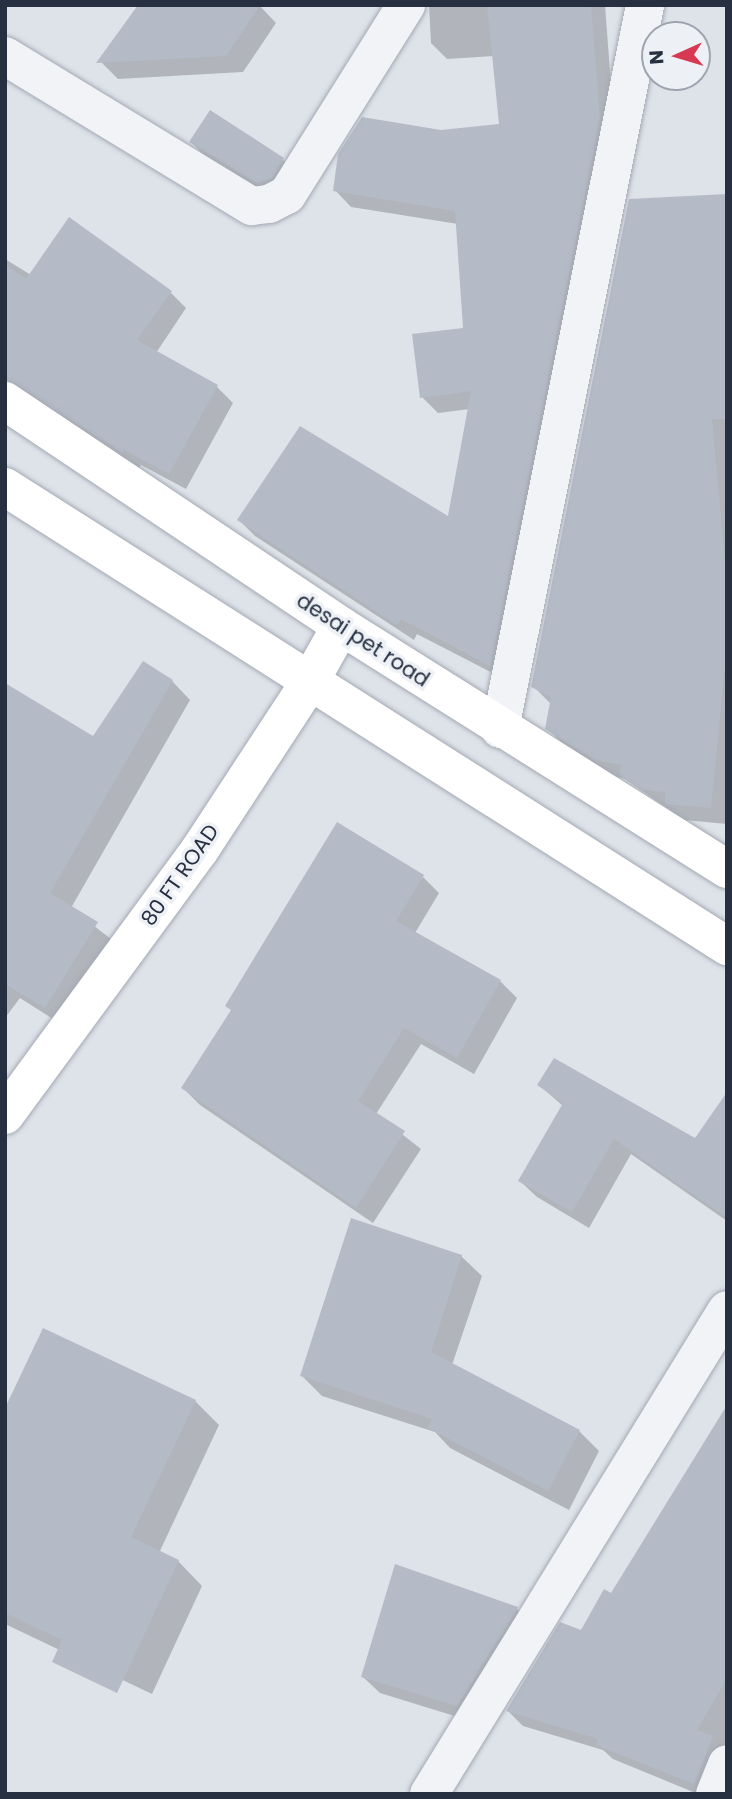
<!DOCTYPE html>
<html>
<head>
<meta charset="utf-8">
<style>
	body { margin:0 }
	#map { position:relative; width:732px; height:1799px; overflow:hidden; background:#dee2e9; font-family:Poppins,sans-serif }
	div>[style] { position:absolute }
	.shadow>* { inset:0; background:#0003 }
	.building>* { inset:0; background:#b5bbc6 }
	.roads { filter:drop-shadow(0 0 2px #a3a9b3) drop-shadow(0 0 2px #a3a9b3) }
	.street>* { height:38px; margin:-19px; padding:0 19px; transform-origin:19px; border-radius:19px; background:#f1f3f7 }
	.secondary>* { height:38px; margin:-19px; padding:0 19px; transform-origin:19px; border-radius:19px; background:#fff }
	span { translate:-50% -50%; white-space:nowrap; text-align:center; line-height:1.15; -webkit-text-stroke:7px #edf1f6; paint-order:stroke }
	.street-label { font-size:21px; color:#263041 }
	.frame { position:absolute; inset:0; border:7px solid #263041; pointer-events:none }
	.north { position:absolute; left:641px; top:21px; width:70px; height:70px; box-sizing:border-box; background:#edf1f6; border:2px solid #9da4ae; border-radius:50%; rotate:266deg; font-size:19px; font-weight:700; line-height:28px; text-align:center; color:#263041 }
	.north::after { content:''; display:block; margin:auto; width:24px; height:32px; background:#d73953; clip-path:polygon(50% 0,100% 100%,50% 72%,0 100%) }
</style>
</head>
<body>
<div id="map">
	<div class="shadow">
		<div style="clip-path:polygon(141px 5px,259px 5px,276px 23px,243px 72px,118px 79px,102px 63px)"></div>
		<div style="clip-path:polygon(429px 5px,605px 5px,615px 139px,506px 680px,417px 634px,414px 640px,255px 536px,239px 520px,450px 519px,470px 409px,438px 413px,422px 397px,465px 329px,458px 224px,351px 207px,335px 190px,440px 132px,501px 126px,494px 56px,447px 59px,431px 43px)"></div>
		<div style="clip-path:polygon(211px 112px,283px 160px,300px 176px,275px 199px,207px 158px,191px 142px)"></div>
		<div style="clip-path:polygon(727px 196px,727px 824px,684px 820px,625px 779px,614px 776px,564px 745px,547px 728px,551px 704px,533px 686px)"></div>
		<div style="clip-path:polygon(5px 259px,31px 275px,170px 292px,186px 308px,156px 353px,217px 387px,233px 403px,186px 489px,141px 465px,139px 468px,25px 395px,5px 375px)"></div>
		<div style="clip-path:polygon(172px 681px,190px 700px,71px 908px,116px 943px,64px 1026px,20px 998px,5px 1018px,5px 715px,94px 738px)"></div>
		<div style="clip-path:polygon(423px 877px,439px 893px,415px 933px,500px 981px,517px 998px,474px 1074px,421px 1044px,376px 1114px,421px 1149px,373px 1223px,200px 1105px,183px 1088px)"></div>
		<div style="clip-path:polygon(539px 1085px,696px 1140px,727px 1095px,727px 1221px,631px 1154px,589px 1228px,537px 1197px,520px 1181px,563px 1106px)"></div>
		<div style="clip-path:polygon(461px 1256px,482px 1276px,452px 1365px,579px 1431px,599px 1451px,569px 1510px,450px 1448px,435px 1432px,322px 1396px,302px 1376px)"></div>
		<div style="clip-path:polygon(195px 1401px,219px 1425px,159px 1553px,178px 1561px,202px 1586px,152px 1694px,5px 1624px,5px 1413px)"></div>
		<div style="clip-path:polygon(727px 1440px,727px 1765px,698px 1794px,613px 1759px,603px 1750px,523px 1726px,508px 1711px,611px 1596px)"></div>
		<div style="clip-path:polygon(396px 1566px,517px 1609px,534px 1625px,474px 1722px,380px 1693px,363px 1677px)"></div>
	</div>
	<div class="building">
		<div style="clip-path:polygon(138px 5px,260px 5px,226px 56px,96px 63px)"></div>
		<div style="clip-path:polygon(487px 5px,591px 5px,600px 118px,490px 666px,401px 619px,397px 625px,237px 520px,300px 426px,448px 516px,471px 391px,420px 398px,412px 334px,463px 328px,455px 211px,333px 191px,338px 154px,362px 117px,441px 130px,499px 124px)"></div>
		<div style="clip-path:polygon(210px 110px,284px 158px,272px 178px,257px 183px,189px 142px)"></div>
		<div style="clip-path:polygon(727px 194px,727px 419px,712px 419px,727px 584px,727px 646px,711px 808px,665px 804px,665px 792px,643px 790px,620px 776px,621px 765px,595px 760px,545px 729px,551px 697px,531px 687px,629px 199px)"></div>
		<div style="clip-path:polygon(69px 217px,172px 291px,137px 340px,218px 385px,169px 474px,124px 450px,123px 453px,5px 379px,5px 265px,26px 279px)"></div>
		<div style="clip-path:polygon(143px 661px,173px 680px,50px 893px,98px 922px,45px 1008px,5px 984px,5px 683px,93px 736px)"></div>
		<div style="clip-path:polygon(337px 822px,424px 875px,396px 921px,501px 980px,457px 1058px,404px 1028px,358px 1101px,405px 1131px,356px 1208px,181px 1088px,231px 1010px,225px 1006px)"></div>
		<div style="clip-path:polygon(554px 1058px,695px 1138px,727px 1092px,727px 1218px,614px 1139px,572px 1212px,518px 1181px,563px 1103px,537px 1085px)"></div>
		<div style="clip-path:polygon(351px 1218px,462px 1255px,431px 1352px,580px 1430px,548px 1491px,428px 1428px,432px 1419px,300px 1376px)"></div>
		<div style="clip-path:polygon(43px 1328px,196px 1400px,131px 1537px,179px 1560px,117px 1693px,52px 1662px,62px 1640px,5px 1613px,5px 1408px)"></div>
		<div style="clip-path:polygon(727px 1405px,727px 1678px,697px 1730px,713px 1736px,694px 1784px,596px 1745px,598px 1739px,506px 1711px,560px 1622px,581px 1630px,604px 1589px,611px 1593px)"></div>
		<div style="clip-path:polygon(395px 1564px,518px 1607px,457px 1706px,361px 1677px)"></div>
	</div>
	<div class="roads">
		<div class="street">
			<div style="left:5px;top:56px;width:289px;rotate:31.3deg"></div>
			<div style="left:252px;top:206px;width:17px;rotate:-7deg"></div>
			<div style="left:269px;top:204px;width:20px;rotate:-27deg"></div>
			<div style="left:287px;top:195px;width:224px;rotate:-57.9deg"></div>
			<div style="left:500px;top:729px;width:738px;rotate:-78.67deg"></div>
			<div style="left:429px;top:1794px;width:568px;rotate:-58.38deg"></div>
			<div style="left:715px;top:1794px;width:32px;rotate:-68deg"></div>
		</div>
		<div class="secondary">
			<div style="left:5px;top:401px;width:404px;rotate:33.8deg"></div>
			<div style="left:341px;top:626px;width:456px;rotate:32.2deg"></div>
			<div style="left:5px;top:487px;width:856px;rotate:32.45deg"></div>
			<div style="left:5px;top:1115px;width:328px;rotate:-53.7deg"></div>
			<div style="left:199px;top:851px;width:201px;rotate:-56.8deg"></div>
			<div style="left:309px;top:683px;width:65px;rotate:-60.7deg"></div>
		</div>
	</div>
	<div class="street-label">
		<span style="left:363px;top:640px;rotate:33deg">desai pet road</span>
		<span style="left:180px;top:875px;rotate:-55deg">80 FT ROAD</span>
	</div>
	<div class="frame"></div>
	<div class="north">N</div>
</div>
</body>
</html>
